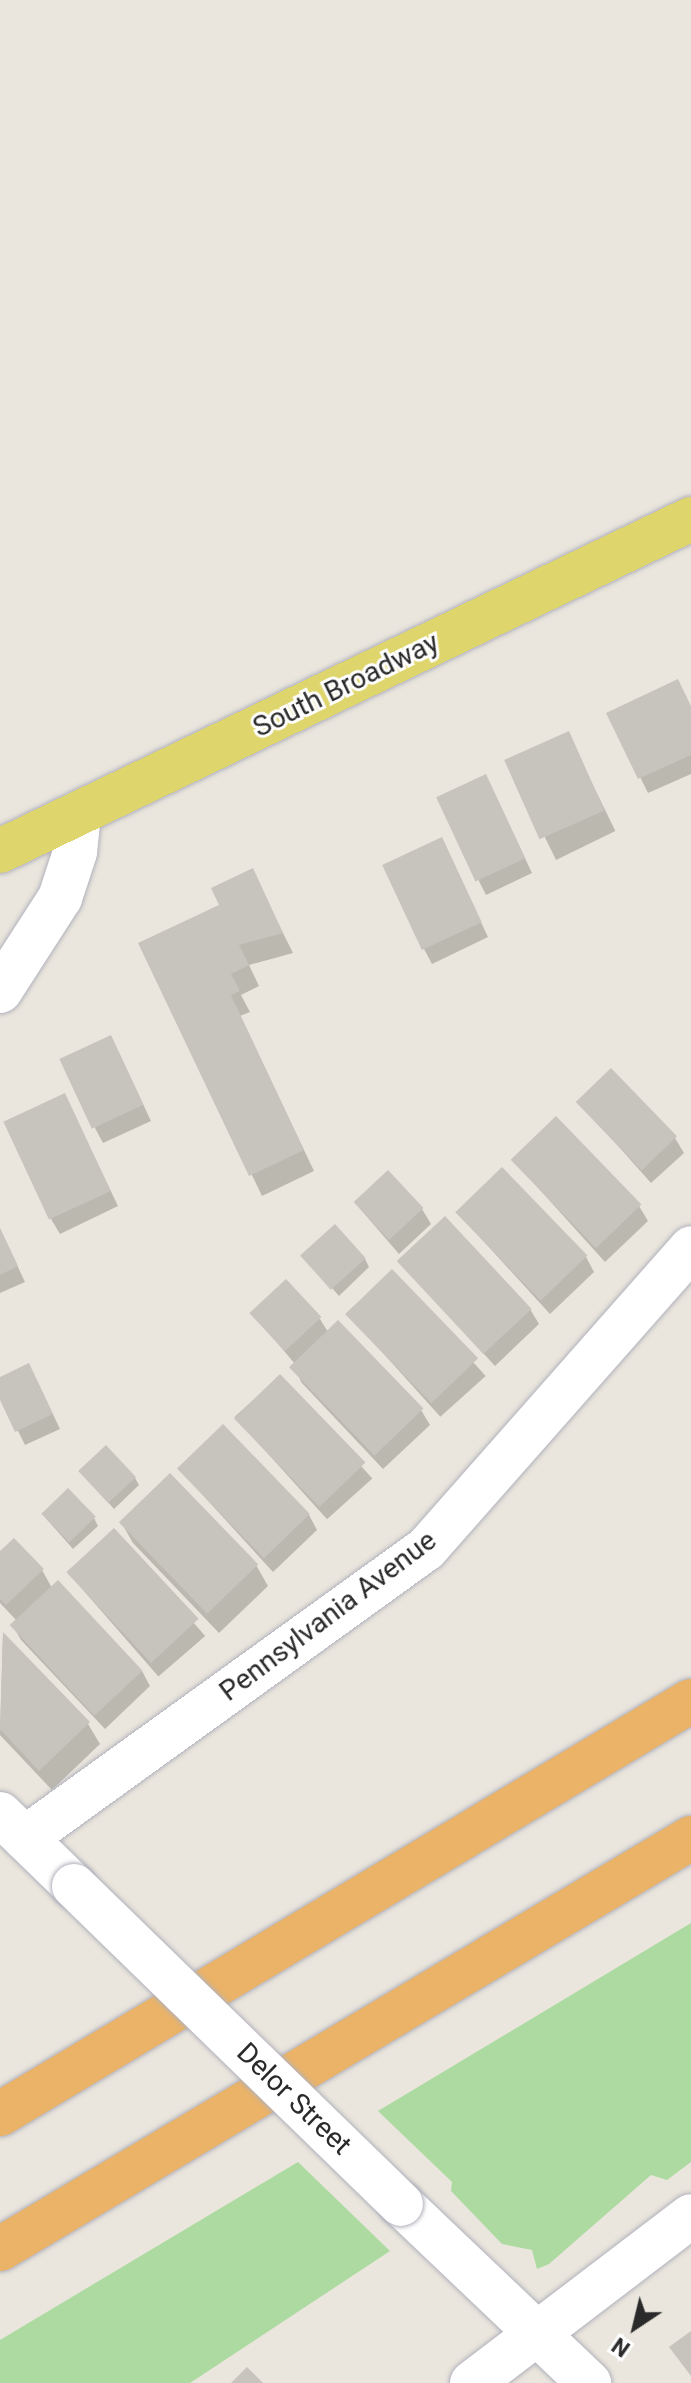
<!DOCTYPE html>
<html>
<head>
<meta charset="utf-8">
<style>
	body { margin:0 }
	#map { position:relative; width:691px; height:2383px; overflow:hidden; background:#eae6dd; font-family:Roboto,sans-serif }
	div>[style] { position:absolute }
	.green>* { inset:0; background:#acdaa0 }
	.shadow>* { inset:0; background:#0003; transform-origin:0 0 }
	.building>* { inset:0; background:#c6c4bc; transform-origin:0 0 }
	.roads { filter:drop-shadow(0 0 2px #b1b1bc) drop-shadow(0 0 2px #b1b1bc) }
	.minor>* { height:44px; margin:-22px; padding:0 22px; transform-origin:22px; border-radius:22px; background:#fff }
	.tertiary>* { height:44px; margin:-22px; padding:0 22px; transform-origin:22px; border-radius:22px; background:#fff }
	.primary>* { height:44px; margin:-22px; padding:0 22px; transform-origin:22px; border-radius:22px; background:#dfd56d }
	.motorway>* { height:44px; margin:-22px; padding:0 22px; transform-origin:22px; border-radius:22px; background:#eab368 }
	.bridges { filter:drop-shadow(0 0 2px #b1b1bc) drop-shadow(0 0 2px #b1b1bc) }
	.tertiary-bridge>* { height:44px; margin:-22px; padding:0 22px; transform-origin:22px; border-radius:22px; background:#fff }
	span { translate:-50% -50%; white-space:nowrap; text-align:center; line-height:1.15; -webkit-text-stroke:6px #fff; paint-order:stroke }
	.street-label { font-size:28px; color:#2a2a2a }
	.north { position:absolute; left:595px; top:2287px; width:80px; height:80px; -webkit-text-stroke:6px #fff; paint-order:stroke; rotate:215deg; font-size:22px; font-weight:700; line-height:32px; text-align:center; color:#2a2a2a }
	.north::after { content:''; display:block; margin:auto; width:28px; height:36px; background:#2a2a2a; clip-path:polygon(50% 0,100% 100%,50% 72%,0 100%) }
</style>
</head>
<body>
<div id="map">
	<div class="green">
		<div style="clip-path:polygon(691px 1923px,691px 2162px,667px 2180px,651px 2175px,549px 2264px,537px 2269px,532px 2250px,502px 2244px,451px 2191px,452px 2182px,378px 2111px)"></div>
		<div style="clip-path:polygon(298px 2162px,390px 2251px,190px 2383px,0 2383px,0 2340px)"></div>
	</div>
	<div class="shadow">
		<div style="clip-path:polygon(691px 707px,691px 774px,648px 793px,609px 714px)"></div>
		<div style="left:568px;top:734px;width:108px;height:66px;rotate:64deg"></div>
		<div style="clip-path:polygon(493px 791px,532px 873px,486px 895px,438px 799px)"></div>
		<div style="clip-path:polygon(449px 854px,488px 937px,432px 964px,424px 949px)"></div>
		<div style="clip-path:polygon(252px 871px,293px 953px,249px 965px,259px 986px,241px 995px,250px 1012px,240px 1016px,314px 1171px,262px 1196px,141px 944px,222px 906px)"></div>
		<div style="clip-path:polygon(119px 1053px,151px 1121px,103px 1143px,95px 1128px)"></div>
		<div style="clip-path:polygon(579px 1102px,675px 1138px,684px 1153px,651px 1183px)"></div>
		<div style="clip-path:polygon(72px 1110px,118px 1206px,60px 1234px,51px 1219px)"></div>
		<div style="clip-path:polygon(513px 1160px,639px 1206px,648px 1221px,605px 1262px)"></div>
		<div style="clip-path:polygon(356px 1204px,422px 1209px,431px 1224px,399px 1254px)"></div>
		<div style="clip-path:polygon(457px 1212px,586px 1257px,594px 1272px,550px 1314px)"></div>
		<div style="clip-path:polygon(0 1229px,25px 1282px,0 1293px)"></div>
		<div style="clip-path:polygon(304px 1256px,365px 1259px,369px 1267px,339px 1296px)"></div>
		<div style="clip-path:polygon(400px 1262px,530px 1309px,539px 1324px,495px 1366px)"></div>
		<div style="left:392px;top:1272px;width:140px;height:61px;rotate:48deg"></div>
		<div style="clip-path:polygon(252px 1313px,320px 1319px,328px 1332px,421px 1410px,430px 1425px,383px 1469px,301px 1382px,295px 1364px)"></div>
		<div style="left:280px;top:1376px;width:138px;height:61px;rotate:48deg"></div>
		<div style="clip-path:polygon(0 1379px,37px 1381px,60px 1429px,25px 1445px,0 1395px)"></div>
		<div style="clip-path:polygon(179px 1469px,309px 1515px,317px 1530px,273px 1572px)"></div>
		<div style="clip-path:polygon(81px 1472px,135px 1478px,139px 1485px,114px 1509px)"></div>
		<div style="clip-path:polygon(43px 1515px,94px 1518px,98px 1526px,73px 1549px)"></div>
		<div style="clip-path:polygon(121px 1522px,256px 1565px,268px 1586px,219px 1633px,133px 1543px)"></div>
		<div style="left:114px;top:1531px;width:139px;height:62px;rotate:49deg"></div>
		<div style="clip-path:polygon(0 1554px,42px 1570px,52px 1588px,142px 1671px,150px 1686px,105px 1729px,21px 1640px,13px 1626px,17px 1621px,0 1603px)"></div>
		<div style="clip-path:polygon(3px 1635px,88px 1724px,100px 1744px,52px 1790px,0 1735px)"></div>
	</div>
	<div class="building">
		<div style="clip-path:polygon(678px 679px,691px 706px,691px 755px,638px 779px,606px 713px)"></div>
		<div style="left:569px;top:731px;width:87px;height:71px;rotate:66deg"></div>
		<div style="left:486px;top:774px;width:93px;height:55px;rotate:65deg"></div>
		<div style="left:442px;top:837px;width:94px;height:66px;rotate:65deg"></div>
		<div style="clip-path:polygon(253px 868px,283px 933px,239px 945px,249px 965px,231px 974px,240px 991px,231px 995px,304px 1150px,249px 1176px,138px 943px,219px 905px,211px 888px)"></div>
		<div style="left:111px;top:1035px;width:77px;height:57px;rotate:65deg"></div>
		<div style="left:611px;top:1068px;width:95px;height:49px;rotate:46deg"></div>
		<div style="left:65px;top:1093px;width:108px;height:68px;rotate:65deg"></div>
		<div style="left:556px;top:1116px;width:123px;height:63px;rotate:46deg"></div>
		<div style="left:502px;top:1167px;width:123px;height:65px;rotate:46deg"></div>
		<div style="left:388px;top:1170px;width:52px;height:47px;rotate:47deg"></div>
		<div style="left:445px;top:1216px;width:127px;height:66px;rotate:47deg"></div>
		<div style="left:335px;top:1224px;width:46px;height:47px;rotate:48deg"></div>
		<div style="clip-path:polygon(0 1228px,18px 1266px,0 1275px)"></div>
		<div style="left:392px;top:1269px;width:124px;height:65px;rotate:46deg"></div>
		<div style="left:286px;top:1279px;width:52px;height:50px;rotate:47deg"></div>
		<div style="left:338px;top:1320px;width:123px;height:68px;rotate:46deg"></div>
		<div style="clip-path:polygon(29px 1363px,53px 1414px,15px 1432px,0 1400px,0 1377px)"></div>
		<div style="left:280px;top:1374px;width:123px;height:64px;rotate:46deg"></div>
		<div style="left:223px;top:1424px;width:125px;height:64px;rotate:46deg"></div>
		<div style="left:106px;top:1445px;width:44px;height:38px;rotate:47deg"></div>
		<div style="left:170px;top:1473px;width:127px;height:71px;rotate:46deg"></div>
		<div style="left:68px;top:1488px;width:40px;height:37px;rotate:46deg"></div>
		<div style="left:114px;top:1528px;width:124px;height:65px;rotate:47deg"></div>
		<div style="clip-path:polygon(14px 1538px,44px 1569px,6px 1605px,0 1599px,0 1551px)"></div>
		<div style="left:58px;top:1580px;width:124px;height:66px;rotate:47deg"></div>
		<div style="clip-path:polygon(3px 1632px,90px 1722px,39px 1771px,0 1729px)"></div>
		<div style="clip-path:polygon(691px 2331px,691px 2376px,669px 2347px)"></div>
		<div style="clip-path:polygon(247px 2367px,263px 2383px,231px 2383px)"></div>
	</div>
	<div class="roads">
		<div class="minor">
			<div style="left:25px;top:1838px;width:494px;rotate:-35.8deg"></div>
			<div style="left:426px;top:1549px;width:401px;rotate:-48.6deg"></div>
			<div style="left:472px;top:2383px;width:275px;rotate:-37.3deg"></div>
		</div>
		<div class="tertiary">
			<div style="left:0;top:991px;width:111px;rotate:-57.2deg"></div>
			<div style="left:60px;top:898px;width:48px;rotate:-71.9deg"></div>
			<div style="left:75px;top:852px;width:39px;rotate:-84deg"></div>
			<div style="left:0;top:1814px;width:103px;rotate:44.2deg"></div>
			<div style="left:401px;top:2204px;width:260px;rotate:43.6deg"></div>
		</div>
		<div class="primary">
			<div style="left:0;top:851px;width:767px;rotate:-25.66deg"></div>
		</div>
		<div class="motorway">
			<div style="left:0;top:2114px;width:805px;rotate:-30.87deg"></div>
			<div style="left:0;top:2249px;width:804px;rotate:-30.74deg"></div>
		</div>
	</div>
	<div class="bridges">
		<div class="tertiary-bridge">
			<div style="left:74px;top:1886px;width:456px;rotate:44.2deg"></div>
		</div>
	</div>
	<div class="street-label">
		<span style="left:346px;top:685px;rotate:-26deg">South Broadway</span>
		<span style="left:328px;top:1616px;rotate:-37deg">Pennsylvania Avenue</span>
		<span style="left:294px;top:2099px;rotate:44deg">Delor Street</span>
	</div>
	<div class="north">N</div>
</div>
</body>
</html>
